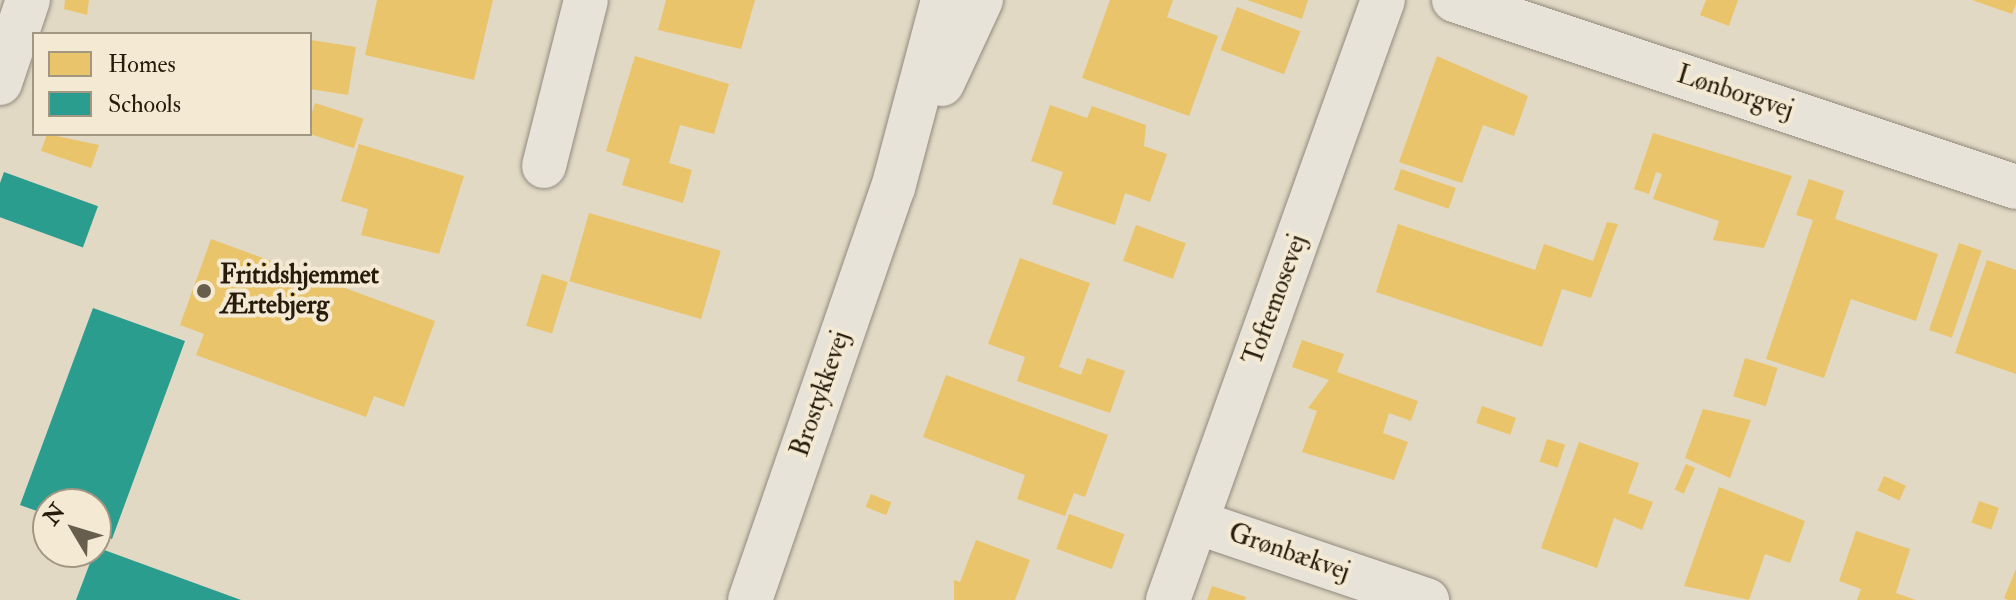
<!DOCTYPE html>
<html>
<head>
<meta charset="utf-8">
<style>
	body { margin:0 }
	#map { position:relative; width:2016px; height:600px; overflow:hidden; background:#e2d9c5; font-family:"IM FELL Double Pica",serif }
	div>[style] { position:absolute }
	.homes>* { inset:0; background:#e9c46a; transform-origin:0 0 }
	.schools>* { inset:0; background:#2a9d8f; transform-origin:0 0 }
	.roads { filter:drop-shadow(0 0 2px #918a7d) drop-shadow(0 0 2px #918a7d) }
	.minor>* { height:44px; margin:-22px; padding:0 22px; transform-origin:22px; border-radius:22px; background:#e8e3d9 }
	.dots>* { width:22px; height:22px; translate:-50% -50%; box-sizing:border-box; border:4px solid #f4e9d2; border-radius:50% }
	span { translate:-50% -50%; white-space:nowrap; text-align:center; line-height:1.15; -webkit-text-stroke:8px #f4e9d2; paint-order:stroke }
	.street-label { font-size:26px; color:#271b0c }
	.poi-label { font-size:26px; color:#271b0c; font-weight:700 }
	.left { translate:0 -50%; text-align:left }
	.legend { position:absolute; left:32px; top:32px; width:280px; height:104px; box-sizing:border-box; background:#f4e9d2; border:2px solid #a29783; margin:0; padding:10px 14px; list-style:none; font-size:24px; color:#271b0c }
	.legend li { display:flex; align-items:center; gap:16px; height:40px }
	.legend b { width:40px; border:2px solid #a29783 }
	.north { position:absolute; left:32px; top:488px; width:80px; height:80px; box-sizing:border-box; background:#f4e9d2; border:2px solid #a29783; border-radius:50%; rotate:308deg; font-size:22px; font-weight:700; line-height:32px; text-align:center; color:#271b0c }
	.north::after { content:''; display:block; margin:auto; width:28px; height:36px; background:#685e4d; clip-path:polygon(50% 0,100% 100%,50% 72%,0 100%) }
</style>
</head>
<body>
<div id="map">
	<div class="homes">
		<div style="clip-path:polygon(65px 0,89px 0,87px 15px,64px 9px)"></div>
		<div style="clip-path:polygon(377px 0,493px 0,474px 80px,365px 55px)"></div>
		<div style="clip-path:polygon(666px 0,755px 0,741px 49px,658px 30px)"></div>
		<div style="clip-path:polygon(1110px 0,1173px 0,1167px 17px,1218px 36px,1189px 116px,1082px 78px)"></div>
		<div style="clip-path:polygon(1247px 0,1308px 0,1302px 19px)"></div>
		<div style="clip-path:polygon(1706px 0,1738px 0,1729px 26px,1700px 15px)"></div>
		<div style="clip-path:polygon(1972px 0,2016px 0,2016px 4px,2012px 14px)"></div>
		<div style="left:1237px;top:7px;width:68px;height:46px;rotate:21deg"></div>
		<div style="clip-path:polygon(311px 40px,356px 47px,348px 95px,310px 89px)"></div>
		<div style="clip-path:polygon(635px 56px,729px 84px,714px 134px,680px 125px,669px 163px,692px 170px,683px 203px,622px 185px,630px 159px,606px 151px)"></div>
		<div style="clip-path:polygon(1437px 56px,1528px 96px,1514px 136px,1483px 125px,1462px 183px,1399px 162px)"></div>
		<div style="left:315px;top:103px;width:51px;height:31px;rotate:18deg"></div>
		<div style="clip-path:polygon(1050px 105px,1087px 118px,1092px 106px,1146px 125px,1144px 146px,1167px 154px,1150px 202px,1125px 193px,1115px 225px,1052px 204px,1063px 172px,1031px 161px)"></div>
		<div style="clip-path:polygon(1653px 133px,1792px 176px,1764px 248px,1713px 240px,1719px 221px,1653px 199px,1662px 174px,1656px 172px,1649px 194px,1634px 189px)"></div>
		<div style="clip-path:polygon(47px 134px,99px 145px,91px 168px,41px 151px)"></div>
		<div style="clip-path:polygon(359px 144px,464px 176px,439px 254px,361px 235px,368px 209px,341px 201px)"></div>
		<div style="left:1401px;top:169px;width:58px;height:22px;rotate:19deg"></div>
		<div style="clip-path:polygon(1809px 179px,1844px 191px,1835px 219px,1938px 254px,1916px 321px,1851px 299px,1824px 378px,1766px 359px,1813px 220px,1796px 215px)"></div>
		<div style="left:589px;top:213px;width:137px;height:71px;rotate:16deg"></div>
		<div style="clip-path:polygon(1607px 222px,1618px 224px,1591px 298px,1562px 289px,1542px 347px,1376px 292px,1398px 224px,1535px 270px,1544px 244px,1593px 261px)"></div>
		<div style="left:1136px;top:225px;width:53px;height:38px;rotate:20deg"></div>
		<div style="clip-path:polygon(211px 239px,435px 321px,404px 407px,374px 396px,366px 417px,196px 355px,204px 334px,180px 325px)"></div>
		<div style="left:1959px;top:243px;width:24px;height:92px;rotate:19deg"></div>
		<div style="clip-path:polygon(1020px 258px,1090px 283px,1059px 367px,1081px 375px,1087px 358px,1125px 371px,1110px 413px,1017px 381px,1025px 357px,988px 344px)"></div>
		<div style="clip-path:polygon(1987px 260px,2016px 270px,2016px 374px,1955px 353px)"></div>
		<div style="left:542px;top:274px;width:27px;height:54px;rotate:17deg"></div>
		<div style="clip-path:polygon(1302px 340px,1344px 354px,1337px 372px,1418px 401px,1411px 421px,1389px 413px,1383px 433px,1408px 442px,1394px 480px,1302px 452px,1317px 411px,1308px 408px,1329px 380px,1292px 367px)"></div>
		<div style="left:1745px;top:358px;width:34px;height:40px;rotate:17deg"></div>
		<div style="clip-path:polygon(946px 375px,1108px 435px,1085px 497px,1074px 493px,1065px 516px,1017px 499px,1025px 475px,923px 437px)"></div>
		<div style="left:1482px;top:406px;width:36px;height:18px;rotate:19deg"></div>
		<div style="clip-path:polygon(1703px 409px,1751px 420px,1730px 478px,1685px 458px)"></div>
		<div style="left:1547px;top:439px;width:19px;height:24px;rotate:18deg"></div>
		<div style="clip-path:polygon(1579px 442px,1639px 463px,1628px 493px,1653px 502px,1642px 530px,1614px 518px,1597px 568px,1541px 548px)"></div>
		<div style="left:1686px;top:464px;width:10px;height:28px;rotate:24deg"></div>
		<div style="left:1884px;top:476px;width:24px;height:16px;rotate:24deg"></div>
		<div style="clip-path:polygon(1719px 487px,1805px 521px,1790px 563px,1765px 554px,1749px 600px,1684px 586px)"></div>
		<div style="left:871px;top:494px;width:22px;height:14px;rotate:22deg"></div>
		<div style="left:1979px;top:501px;width:21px;height:23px;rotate:19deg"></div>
		<div style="left:1069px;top:514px;width:59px;height:37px;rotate:20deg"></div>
		<div style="clip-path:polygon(1856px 531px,1910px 549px,1896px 593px,1916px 600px,1857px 600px,1861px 589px,1839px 581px)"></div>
		<div style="clip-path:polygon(976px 540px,1030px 560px,1015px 600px,954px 600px,954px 580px,960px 582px)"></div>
		<div style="clip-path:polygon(2016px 569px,2016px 600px,2008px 600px,2004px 598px)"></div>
		<div style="clip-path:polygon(1212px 586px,1246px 597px,1245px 600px,1207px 600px)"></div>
	</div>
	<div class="schools">
		<div style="left:4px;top:172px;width:100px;height:44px;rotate:20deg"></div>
		<div style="clip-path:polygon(93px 308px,185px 341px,112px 539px,96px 533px,96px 504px,48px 504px,48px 515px,20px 505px)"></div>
		<div style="clip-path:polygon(96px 547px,241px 600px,76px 600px)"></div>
	</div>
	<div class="roads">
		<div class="minor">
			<div style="left:1454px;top:0;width:592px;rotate:18.4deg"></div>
			<div style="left:0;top:83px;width:88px;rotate:-71.4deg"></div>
			<div style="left:942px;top:84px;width:93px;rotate:-65.1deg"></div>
			<div style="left:544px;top:166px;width:171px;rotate:-75.8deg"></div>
			<div style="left:1196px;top:522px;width:244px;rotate:18.7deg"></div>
			<div style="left:750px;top:600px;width:436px;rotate:-70.9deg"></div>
			<div style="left:893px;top:188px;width:195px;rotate:-75.1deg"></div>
			<div style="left:1168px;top:600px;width:637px;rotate:-70.29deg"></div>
		</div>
	</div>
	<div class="dots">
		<div style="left:204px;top:291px;background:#685e4d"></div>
	</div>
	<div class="street-label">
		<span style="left:1735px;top:93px;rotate:18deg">Lønborgvej</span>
		<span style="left:1276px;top:300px;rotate:-70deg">Toftemosevej</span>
		<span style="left:821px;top:394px;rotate:-71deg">Brostykkevej</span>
		<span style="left:1289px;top:553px;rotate:19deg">Grønbækvej</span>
	</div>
	<div class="poi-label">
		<span class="left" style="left:220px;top:291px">Fritidshjemmet<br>Ærtebjerg</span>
	</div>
	<ul class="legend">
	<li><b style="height:22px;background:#e9c46a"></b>Homes</li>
	<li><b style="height:22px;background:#2a9d8f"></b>Schools</li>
	</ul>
	<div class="north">N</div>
</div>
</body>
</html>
